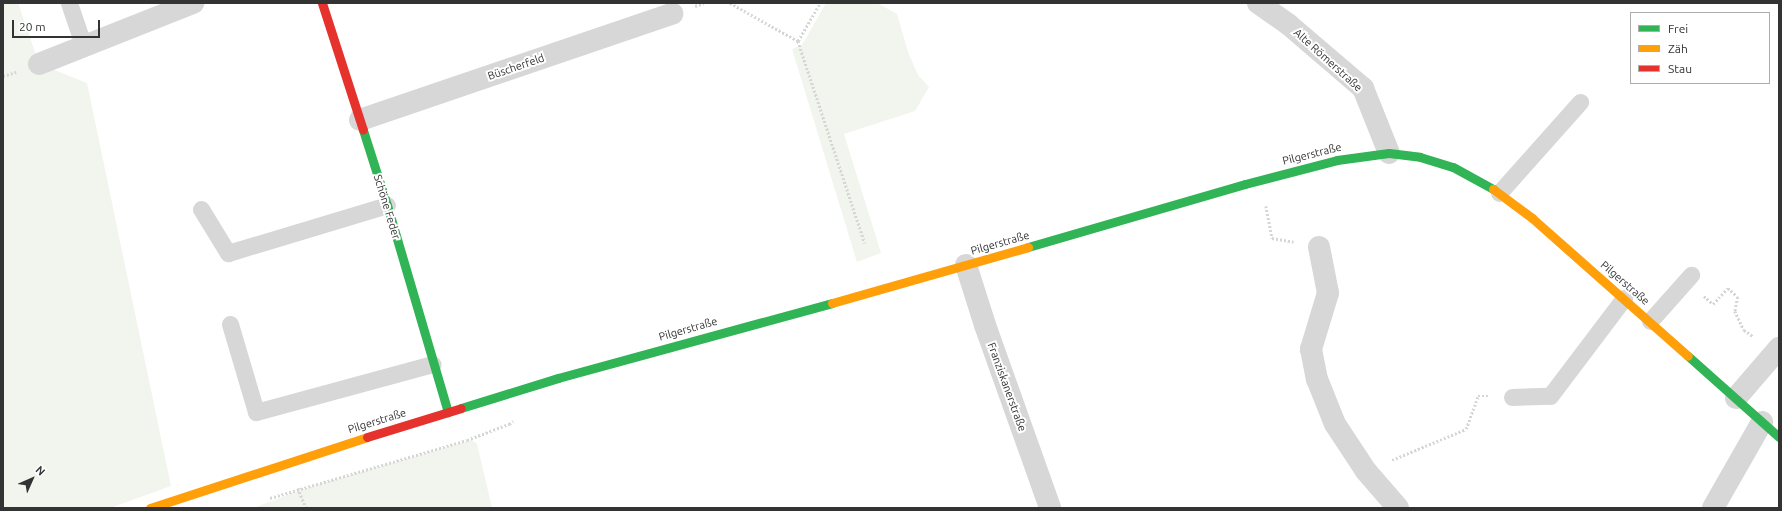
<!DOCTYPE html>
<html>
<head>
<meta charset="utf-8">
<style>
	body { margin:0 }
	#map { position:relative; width:1782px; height:511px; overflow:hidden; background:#fff; font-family:Ubuntu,sans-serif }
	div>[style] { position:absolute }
	.green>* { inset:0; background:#f1f5ed }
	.path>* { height:2.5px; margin-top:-1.25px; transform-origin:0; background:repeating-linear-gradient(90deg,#d6d6d6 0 2px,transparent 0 4px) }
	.lane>* { height:17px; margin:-8.5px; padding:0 8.5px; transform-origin:8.5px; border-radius:8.5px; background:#d7d7d7 }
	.street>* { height:22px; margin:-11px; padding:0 11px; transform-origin:11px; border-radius:11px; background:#d7d7d7 }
	.fast>* { height:9px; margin:-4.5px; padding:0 4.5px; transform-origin:4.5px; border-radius:4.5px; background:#30b455 }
	.slow>* { height:9px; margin:-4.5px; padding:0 4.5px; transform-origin:4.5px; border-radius:4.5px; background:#ff9f0a }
	.jam>* { height:9px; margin:-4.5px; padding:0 4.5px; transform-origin:4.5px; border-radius:4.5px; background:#e5322d }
	span { translate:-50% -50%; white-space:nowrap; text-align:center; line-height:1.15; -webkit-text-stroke:4px #fff; paint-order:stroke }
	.street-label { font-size:11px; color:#333 }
	.frame { position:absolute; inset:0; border:4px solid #333; pointer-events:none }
	.legend { position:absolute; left:1630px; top:12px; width:140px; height:72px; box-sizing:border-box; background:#fff; border:1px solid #adadad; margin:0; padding:5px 7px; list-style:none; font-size:12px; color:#333 }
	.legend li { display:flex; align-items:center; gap:8px; height:20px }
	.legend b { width:20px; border:1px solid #adadad }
	.north { position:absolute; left:12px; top:459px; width:40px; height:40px; -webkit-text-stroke:3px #fff; paint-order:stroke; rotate:45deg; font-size:11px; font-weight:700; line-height:16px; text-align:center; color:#333 }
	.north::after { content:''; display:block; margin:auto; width:14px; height:18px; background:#333; clip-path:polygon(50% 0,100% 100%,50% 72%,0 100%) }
	.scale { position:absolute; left:12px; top:20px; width:88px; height:18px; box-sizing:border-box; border:2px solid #333; border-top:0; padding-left:5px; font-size:12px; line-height:14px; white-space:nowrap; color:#333; -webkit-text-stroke:3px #fff; paint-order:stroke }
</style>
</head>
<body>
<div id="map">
	<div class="green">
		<div style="clip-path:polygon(3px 3px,18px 3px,39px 64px,87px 83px,171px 486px,110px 508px,3px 508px)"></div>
		<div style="clip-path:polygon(826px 3px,877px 3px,897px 14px,908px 52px,918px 75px,929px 87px,915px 111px,844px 134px,881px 253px,857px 262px,792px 49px,802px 45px)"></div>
		<div style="clip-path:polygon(472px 440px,477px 444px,492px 508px,253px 508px,309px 487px)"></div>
	</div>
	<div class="path">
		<div style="left:730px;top:3px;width:78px;rotate:29.2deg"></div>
		<div style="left:798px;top:41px;width:44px;rotate:-59.9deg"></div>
		<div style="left:695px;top:6px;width:9px;rotate:-18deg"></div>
		<div style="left:798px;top:41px;width:213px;rotate:71.7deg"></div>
		<div style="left:3px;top:76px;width:14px;rotate:-17deg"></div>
		<div style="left:1266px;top:206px;width:33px;rotate:79deg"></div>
		<div style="left:1272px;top:238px;width:22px;rotate:10deg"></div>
		<div style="left:1704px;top:296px;width:12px;rotate:42deg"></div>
		<div style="left:1713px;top:304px;width:22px;rotate:-47deg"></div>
		<div style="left:1728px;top:288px;width:13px;rotate:42deg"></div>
		<div style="left:1738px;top:297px;width:14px;rotate:102deg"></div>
		<div style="left:1735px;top:311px;width:21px;rotate:65deg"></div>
		<div style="left:1744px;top:330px;width:12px;rotate:35deg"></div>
		<div style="left:1392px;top:460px;width:80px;rotate:-22.7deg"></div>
		<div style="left:1466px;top:429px;width:35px;rotate:-70deg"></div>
		<div style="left:1478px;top:396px;width:10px"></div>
		<div style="left:298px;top:488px;width:22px;rotate:68deg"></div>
		<div style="left:270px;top:498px;width:205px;rotate:-16.4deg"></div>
		<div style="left:467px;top:440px;width:45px;rotate:-20.9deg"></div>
		<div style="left:509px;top:424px;width:5px;rotate:-37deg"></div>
	</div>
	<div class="lane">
		<div style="left:69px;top:3px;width:46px;rotate:71.2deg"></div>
		<div style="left:1499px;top:193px;width:122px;rotate:-48.3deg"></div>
		<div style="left:201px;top:209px;width:52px;rotate:58.5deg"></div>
		<div style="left:228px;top:253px;width:166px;rotate:-16.8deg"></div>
		<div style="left:1650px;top:321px;width:62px;rotate:-48.3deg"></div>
		<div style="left:230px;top:324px;width:92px;rotate:73.5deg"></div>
		<div style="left:256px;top:412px;width:183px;rotate:-15.2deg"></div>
		<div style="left:1512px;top:397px;width:38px;rotate:-2deg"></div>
		<div style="left:1550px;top:396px;width:123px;rotate:-52.9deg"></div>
	</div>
	<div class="street">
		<div style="left:1258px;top:3px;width:37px;rotate:35deg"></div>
		<div style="left:1288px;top:24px;width:99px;rotate:40.5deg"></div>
		<div style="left:1363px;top:88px;width:70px;rotate:68.2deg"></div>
		<div style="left:39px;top:64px;width:166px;rotate:-21.6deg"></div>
		<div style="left:360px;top:120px;width:330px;rotate:-18.8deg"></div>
		<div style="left:1319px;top:247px;width:47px;rotate:78.9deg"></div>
		<div style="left:1328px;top:293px;width:59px;rotate:106.9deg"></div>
		<div style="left:1311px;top:349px;width:31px;rotate:79deg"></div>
		<div style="left:1317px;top:379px;width:48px;rotate:68.2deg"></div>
		<div style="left:1335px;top:424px;width:56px;rotate:56.6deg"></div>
		<div style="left:1366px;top:471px;width:49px;rotate:49.1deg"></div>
		<div style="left:966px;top:265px;width:63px;rotate:72.4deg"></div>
		<div style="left:985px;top:325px;width:194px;rotate:70.4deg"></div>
		<div style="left:1736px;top:398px;width:66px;rotate:-49.3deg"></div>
		<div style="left:1713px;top:508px;width:99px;rotate:-60.3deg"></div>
	</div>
	<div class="fast">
		<div style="left:363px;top:130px;width:79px;rotate:72.3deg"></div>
		<div style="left:387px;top:205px;width:216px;rotate:73.6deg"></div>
		<div style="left:1028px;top:247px;width:226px;rotate:-16.2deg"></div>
		<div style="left:1245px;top:184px;width:95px;rotate:-14.6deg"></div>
		<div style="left:1337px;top:160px;width:52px;rotate:-7.7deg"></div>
		<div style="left:1389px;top:153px;width:31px;rotate:7deg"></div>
		<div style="left:1420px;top:157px;width:34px;rotate:17deg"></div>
		<div style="left:1453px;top:167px;width:46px;rotate:28.8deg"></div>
		<div style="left:1688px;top:356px;width:122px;rotate:41.7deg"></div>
		<div style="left:461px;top:408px;width:102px;rotate:-17.2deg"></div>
		<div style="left:558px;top:378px;width:284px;rotate:-15.3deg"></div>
	</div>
	<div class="slow">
		<div style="left:1493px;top:189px;width:49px;rotate:36.6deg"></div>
		<div style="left:1532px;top:218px;width:208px;rotate:41.5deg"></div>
		<div style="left:832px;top:303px;width:204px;rotate:-15.9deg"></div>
		<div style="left:150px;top:508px;width:228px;rotate:-18.1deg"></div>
	</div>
	<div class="jam">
		<div style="left:322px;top:3px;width:133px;rotate:72.1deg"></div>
		<div style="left:367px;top:437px;width:98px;rotate:-17.1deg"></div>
	</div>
	<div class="street-label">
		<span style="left:1328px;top:60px;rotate:42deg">Alte Römerstraße</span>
		<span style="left:516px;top:67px;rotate:-19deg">Büscherfeld</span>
		<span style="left:1312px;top:154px;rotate:-14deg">Pilgerstraße</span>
		<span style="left:387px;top:207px;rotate:73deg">Schöne Feder</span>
		<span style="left:1000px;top:243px;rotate:-16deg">Pilgerstraße</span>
		<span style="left:1625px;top:283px;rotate:41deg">Pilgerstraße</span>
		<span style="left:688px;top:329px;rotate:-16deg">Pilgerstraße</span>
		<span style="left:1007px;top:387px;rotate:70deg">Franziskanerstraße</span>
		<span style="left:377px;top:421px;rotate:-17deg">Pilgerstraße</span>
	</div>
	<div class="frame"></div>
	<ul class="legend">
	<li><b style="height:5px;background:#30b455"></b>Frei</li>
	<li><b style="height:5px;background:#ff9f0a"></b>Zäh</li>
	<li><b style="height:5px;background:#e5322d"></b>Stau</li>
	</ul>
	<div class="north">N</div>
	<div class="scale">20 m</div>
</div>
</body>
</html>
